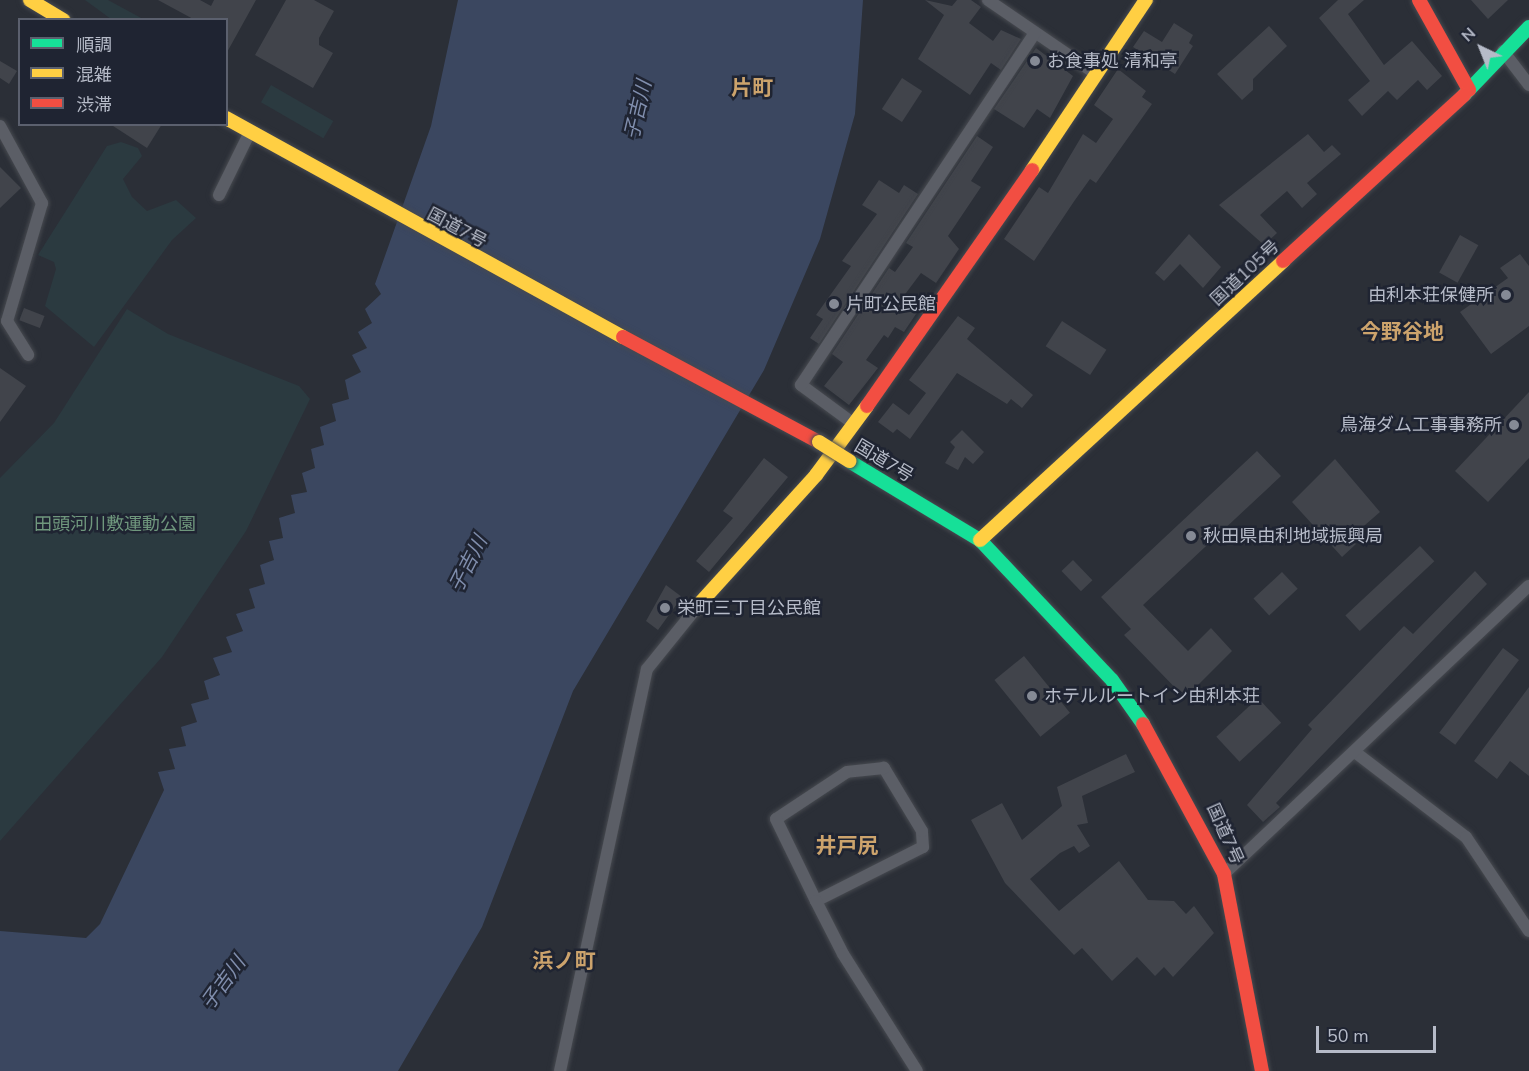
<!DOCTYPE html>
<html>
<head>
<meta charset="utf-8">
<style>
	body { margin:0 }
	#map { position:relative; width:1529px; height:1071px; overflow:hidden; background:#2b2f37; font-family:"Nunito Sans","Noto Sans JP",sans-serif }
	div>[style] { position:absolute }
	.green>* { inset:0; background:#2b3a40; transform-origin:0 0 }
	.water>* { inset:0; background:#3b4760 }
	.building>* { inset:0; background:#41444b; transform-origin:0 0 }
	.roads { filter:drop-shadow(0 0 2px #474a50) drop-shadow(0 0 2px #474a50) }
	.street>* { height:12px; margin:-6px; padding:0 6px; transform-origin:6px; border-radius:6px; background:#5b5e66 }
	.fast>* { height:14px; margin:-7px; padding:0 7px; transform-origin:7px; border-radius:7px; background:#16e098 }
	.slow>* { height:14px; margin:-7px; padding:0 7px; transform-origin:7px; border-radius:7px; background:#ffcf43 }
	.jam>* { height:14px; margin:-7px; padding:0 7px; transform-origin:7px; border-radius:7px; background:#f24e42 }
	.bridges { filter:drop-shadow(0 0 2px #484b53) drop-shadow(0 0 2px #484b53) }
	.slow-bridge>* { height:14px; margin:-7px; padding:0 7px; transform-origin:7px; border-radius:7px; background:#ffcf43 }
	.dots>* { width:16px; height:16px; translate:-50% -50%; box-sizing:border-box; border:3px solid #1f2432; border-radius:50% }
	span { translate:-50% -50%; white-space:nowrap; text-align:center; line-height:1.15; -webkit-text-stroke:5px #1f2432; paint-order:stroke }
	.poi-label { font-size:18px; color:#b6bbc8 }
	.left { translate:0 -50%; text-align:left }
	.right { translate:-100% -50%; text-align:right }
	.street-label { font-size:18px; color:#b6bbc8 }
	.park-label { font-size:18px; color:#6f977d }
	.water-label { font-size:20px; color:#808ead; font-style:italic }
	.quarter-label { font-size:21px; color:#cca36c; font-weight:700 }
	.legend { position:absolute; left:18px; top:18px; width:210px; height:108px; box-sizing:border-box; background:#1f2432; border:2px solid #5b606e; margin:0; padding:8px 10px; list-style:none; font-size:18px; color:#b6bbc8 }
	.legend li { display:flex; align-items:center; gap:12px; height:30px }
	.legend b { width:30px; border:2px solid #5b606e }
	.north { position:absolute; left:1451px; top:18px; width:60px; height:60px; -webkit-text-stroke:4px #1f2432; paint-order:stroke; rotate:317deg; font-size:16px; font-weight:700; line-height:24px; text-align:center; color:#b6bbc8 }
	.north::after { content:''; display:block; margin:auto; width:21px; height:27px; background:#b6bbc8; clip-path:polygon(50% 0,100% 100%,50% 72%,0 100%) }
	.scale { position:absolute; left:1316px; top:1026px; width:120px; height:27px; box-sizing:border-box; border:3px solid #b6bbc8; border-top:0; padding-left:8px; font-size:18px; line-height:21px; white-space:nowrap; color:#b6bbc8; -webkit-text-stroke:4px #1f2432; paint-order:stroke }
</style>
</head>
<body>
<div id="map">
	<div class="green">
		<div style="clip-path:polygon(85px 0,108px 0,143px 19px,111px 19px)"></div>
		<div style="left:271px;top:85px;width:72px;height:20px;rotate:30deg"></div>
		<div style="clip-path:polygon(121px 142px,138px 148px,142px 156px,123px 179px,132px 197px,147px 211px,176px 200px,196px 218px,172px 240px,94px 347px,45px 306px,56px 269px,54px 262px,38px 255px,107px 146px)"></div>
		<div style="clip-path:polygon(127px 309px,168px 334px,299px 386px,310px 399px,246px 531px,162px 657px,0 841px,0 478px,54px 423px)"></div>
	</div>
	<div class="water">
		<div style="clip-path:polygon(458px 0,863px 0,855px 114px,820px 239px,764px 370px,573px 691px,482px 927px,398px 1071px,0 1071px,0 931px,86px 938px,100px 924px,164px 790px,158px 772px,175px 769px,169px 749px,186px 746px,181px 727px,197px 722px,191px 704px,209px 699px,204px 681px,220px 675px,213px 658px,232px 652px,226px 637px,243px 631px,236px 614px,255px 608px,249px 589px,265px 584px,260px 565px,274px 560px,269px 541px,283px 538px,279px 518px,295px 513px,291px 495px,307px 492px,302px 473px,315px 468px,311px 449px,324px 445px,320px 427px,336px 421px,332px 404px,349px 399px,345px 380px,361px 372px,352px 355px,367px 348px,358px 332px,372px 323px,365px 309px,381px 294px,375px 284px,431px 126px)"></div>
	</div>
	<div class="building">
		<div style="clip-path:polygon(158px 0,200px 0,211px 6px,214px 0,256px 0,226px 54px,226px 20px,195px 20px)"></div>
		<div style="clip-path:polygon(286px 0,314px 0,334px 11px,319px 38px,319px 45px,333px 53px,313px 88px,255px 55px)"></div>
		<div style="clip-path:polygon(925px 0,952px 6px,957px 0,971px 0,981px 7px,969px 23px,993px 41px,1001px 30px,1021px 39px,1001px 70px,991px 63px,970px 95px,918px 59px,944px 15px)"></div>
		<div style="clip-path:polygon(1338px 0,1364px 0,1348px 14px,1384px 65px,1412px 41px,1442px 76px,1427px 90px,1418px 80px,1397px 100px,1388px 91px,1362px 116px,1348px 100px,1370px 81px,1319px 18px)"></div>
		<div style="clip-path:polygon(1471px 0,1508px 0,1488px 19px)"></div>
		<div style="clip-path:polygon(1174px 23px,1193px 35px,1189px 43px,1193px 46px,1175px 74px,1133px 47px,1144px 31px,1162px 42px)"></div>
		<div style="clip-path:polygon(1269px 26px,1287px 46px,1253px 79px,1253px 90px,1242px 100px,1217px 74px)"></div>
		<div style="clip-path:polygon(1036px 48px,1073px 76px,1050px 118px,1037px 109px,1024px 128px,994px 109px)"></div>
		<div style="clip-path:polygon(0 61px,17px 71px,9px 84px,0 78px)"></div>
		<div style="clip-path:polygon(1118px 69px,1146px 91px,1142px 97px,1152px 104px,1096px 183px,1090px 179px,1075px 200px,1034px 261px,1004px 239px,1039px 187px,1048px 193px,1083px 134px,1096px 143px,1113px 119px,1094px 105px)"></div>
		<div style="left:902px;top:78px;width:24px;height:37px;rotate:33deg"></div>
		<div style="clip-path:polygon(110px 124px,162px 124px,147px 148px)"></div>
		<div style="clip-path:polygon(1308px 134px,1324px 152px,1332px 145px,1341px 154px,1307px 183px,1317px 194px,1302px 208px,1287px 191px,1260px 215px,1277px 233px,1264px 245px,1219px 205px)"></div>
		<div style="clip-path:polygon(977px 136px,993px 147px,971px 181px,981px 187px,948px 236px,959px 249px,936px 283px,921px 273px,903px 297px,920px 308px,904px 332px,895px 327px,888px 338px,884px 335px,866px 360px,878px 368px,849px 405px,824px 386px,843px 362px,832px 354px,889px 268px,895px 272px,913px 247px,906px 243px)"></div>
		<div style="clip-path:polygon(0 167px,21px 188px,0 208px)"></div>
		<div style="clip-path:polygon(879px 180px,899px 193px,904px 185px,918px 194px,819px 344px,810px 338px,823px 319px,816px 315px,851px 266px,842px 261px,877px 214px,862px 205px)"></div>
		<div style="clip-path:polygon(1189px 234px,1221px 267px,1203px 288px,1180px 264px,1164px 281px,1155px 273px)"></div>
		<div style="left:1460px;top:235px;width:21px;height:43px;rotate:29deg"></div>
		<div style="clip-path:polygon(1520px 254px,1529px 266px,1529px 326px,1491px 354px,1460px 312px,1508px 278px,1500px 268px)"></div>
		<div style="left:24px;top:308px;width:22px;height:13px;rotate:21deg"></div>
		<div style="clip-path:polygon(958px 316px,975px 328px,967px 339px,1033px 395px,1022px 408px,1011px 399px,1007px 404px,957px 373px,910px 439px,897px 429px,893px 433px,878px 422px,893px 403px,909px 415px,926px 393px,909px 380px)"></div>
		<div style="left:1062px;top:321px;width:53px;height:30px;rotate:33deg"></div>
		<div style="clip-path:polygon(0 368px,26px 386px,0 422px)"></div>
		<div style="clip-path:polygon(1529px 392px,1529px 458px,1488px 502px,1455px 471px)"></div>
		<div style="clip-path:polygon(962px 430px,984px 452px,973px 464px,965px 457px,958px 470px,945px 463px,955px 447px,950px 442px)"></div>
		<div style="clip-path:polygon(1257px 451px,1281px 476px,1143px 605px,1188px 651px,1211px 628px,1232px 651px,1185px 698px,1124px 635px,1131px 629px,1101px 597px)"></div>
		<div style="clip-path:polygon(764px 458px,788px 477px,709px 572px,696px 561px,733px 518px,723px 511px)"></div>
		<div style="clip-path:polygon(1335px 459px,1380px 512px,1350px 538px,1356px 544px,1342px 557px,1292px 502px)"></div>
		<div style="left:1420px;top:546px;width:21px;height:102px;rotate:47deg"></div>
		<div style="left:1073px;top:560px;width:28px;height:16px;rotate:46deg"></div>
		<div style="clip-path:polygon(1475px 571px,1487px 584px,1276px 803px,1280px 807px,1263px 822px,1247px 805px,1312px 729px,1308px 725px,1404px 626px,1413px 634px)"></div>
		<div style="left:1282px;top:572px;width:23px;height:39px;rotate:47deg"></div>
		<div style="clip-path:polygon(666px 585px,682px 597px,658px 630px,646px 621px)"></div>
		<div style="left:1503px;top:648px;width:20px;height:106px;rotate:37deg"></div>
		<div style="left:1024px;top:656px;width:73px;height:38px;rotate:51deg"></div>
		<div style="clip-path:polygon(1529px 687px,1529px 776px,1510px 761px,1497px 779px,1474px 761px)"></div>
		<div style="left:1258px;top:698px;width:34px;height:57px;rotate:47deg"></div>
		<div style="clip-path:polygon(1126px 754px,1135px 772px,1082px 796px,1088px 823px,1077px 825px,1090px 846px,1079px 853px,1074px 846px,1060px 853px,1030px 879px,1059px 911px,1119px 861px,1148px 900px,1174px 901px,1186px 914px,1194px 906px,1214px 933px,1173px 977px,1164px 967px,1155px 976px,1137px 957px,1112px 981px,1082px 948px,1074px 955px,1005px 883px,971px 820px,1002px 803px,1022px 840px,1062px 806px,1057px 787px)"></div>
	</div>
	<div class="roads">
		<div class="street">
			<div style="left:988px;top:0;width:131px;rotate:34.4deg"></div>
			<div style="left:1503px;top:51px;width:43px;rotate:52.6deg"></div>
			<div style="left:0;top:126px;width:88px;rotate:61.4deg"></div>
			<div style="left:42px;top:203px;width:123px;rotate:106.5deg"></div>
			<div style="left:7px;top:321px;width:40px;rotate:58deg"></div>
			<div style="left:219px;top:195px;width:70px;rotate:-63.8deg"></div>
			<div style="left:854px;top:424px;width:66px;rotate:-143.7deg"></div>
			<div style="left:801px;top:385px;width:423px;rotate:-56.4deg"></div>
			<div style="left:1356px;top:753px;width:138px;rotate:37.4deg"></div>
			<div style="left:1466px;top:837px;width:113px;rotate:56.2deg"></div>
			<div style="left:1224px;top:874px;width:419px;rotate:-43.4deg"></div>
			<div style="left:816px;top:901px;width:120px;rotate:-26.8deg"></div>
			<div style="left:923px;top:847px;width:16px;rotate:-94deg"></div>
			<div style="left:922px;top:831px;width:74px;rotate:-121.1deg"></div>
			<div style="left:884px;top:768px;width:37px;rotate:174deg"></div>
			<div style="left:847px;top:772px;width:85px;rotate:146.5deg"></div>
			<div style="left:776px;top:819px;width:91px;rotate:64deg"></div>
			<div style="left:816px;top:901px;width:59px;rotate:63deg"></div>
			<div style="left:843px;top:954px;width:138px;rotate:57.7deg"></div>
			<div style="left:560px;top:1071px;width:411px;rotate:-77.8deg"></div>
			<div style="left:647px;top:669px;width:86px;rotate:-51.1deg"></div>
		</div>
		<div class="fast">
			<div style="left:1464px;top:95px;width:94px;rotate:-46.3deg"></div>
			<div style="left:849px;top:461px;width:153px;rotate:31.1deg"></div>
			<div style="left:980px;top:540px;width:192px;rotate:46.7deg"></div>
			<div style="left:1112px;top:680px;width:54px;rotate:54.8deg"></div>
		</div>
		<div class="slow">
			<div style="left:30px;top:0;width:39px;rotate:31deg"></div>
			<div style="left:226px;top:118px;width:453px;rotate:28.9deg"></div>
			<div style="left:1032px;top:170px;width:205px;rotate:-56.2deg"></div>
			<div style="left:980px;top:540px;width:412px;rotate:-42.6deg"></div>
			<div style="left:701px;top:602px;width:171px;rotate:-47.8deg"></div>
			<div style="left:816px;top:475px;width:86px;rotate:-53.5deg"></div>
		</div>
		<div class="jam">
			<div style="left:1419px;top:0;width:103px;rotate:60.9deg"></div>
			<div style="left:1283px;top:261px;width:246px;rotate:-42.5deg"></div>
			<div style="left:623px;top:337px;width:222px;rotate:28.2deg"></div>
			<div style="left:867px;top:406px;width:288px;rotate:-55deg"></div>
			<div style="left:1143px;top:724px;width:170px;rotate:61.6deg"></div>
			<div style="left:1224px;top:874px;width:201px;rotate:79.1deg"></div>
		</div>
	</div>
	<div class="bridges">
		<div class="slow-bridge">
			<div style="left:819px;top:442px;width:36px;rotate:32deg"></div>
		</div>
	</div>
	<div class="dots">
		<div style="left:1035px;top:61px;background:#858a95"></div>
		<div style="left:1506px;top:295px;background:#858a95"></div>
		<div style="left:834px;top:304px;background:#858a95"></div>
		<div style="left:1514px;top:425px;background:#858a95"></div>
		<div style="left:1191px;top:536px;background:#858a95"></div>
		<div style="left:665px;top:608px;background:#858a95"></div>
		<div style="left:1032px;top:696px;background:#858a95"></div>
	</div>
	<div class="poi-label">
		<span class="left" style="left:1047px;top:61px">お食事処 清和亭</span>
		<span class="right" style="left:1494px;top:295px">由利本荘保健所</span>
		<span class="left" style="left:846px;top:304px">片町公民館</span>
		<span class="right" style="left:1502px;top:425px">鳥海ダム工事事務所</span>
		<span class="left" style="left:1203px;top:536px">秋田県由利地域振興局</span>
		<span class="left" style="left:677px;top:608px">栄町三丁目公民館</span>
		<span class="left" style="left:1044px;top:696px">ホテルルートイン由利本荘</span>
	</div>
	<div class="street-label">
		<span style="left:457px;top:228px;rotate:28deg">国道7号</span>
		<span style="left:1245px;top:273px;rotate:-43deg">国道105号</span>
		<span style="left:884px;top:461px;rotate:31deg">国道7号</span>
		<span style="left:1225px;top:834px;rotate:66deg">国道7号</span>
	</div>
	<div class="park-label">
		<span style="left:115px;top:524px">田頭河川敷運動公園</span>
	</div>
	<div class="water-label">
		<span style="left:638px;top:110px;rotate:-77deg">子吉川</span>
		<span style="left:468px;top:564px;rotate:-63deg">子吉川</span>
		<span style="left:223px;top:983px;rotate:-54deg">子吉川</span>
	</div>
	<div class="quarter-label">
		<span style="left:752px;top:88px">片町</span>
		<span style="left:1402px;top:332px">今野谷地</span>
		<span style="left:847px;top:846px">井戸尻</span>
		<span style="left:564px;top:961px">浜ノ町</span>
	</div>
	<ul class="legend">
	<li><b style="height:8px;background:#16e098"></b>順調</li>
	<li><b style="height:8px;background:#ffcf43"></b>混雑</li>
	<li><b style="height:8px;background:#f24e42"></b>渋滞</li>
	</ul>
	<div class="north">N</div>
	<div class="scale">50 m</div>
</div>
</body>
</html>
